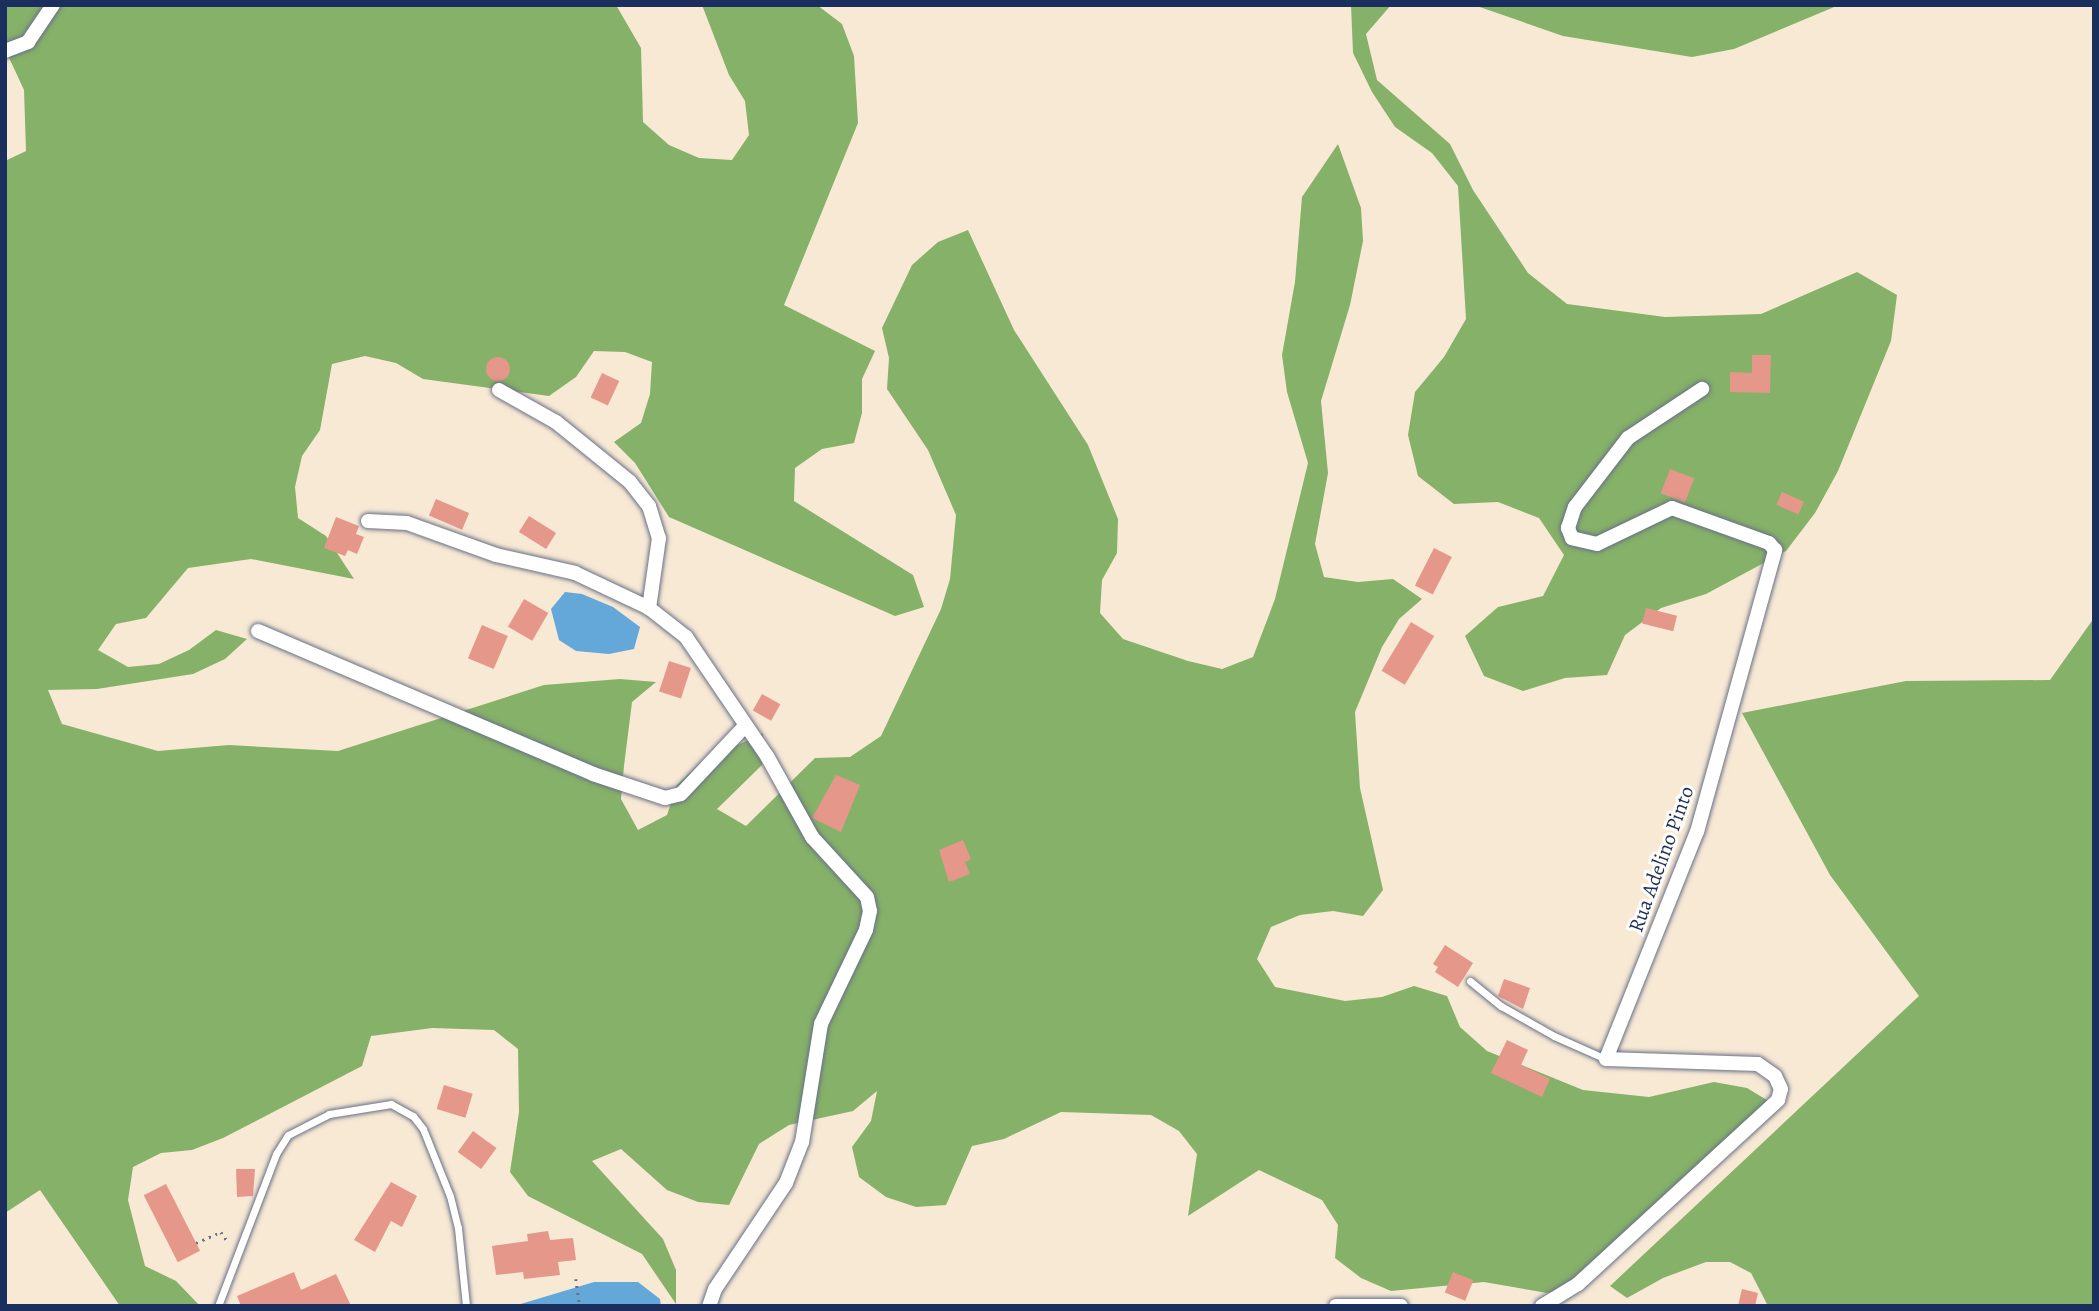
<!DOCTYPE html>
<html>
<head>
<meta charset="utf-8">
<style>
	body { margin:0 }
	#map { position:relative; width:2099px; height:1311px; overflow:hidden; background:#f7e9d4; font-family:Alegreya,serif }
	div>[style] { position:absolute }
	.forest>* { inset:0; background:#86b168 }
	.water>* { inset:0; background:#63a8d9 }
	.building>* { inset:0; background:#e5978a; transform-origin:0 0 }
	.round { border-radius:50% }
	.path>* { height:2.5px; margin-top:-1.25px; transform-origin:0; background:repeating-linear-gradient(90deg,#687087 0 2px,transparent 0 7px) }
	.roads { filter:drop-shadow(0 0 2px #687087) drop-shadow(0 0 2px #687087) }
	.service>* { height:7px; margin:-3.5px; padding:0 3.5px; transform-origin:3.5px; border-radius:3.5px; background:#fff }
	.minor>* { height:14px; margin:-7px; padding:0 7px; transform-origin:7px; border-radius:7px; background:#fff }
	span { translate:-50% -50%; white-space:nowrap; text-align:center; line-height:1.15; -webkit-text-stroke:6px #fdfcf7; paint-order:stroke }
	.street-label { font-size:21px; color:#1b2f5e }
	.frame { position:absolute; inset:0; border:7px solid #1b2f5e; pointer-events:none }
</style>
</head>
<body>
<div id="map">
	<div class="forest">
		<div style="clip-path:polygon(5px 5px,616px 5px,641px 48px,643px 122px,669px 145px,699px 158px,732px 160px,749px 135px,745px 101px,729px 75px,702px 5px,817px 5px,842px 24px,854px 56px,858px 123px,784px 305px,875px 351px,862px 379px,862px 413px,854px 443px,822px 449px,795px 468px,794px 501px,913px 575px,924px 607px,895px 616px,669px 517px,635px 463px,614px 442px,641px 423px,650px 394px,652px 362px,625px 352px,594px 351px,576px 377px,549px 396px,423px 379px,396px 363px,365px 356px,332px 364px,320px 430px,302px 456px,295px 487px,298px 518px,326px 536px,354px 579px,251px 559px,188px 568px,146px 618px,116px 624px,98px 650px,128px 667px,159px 664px,189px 650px,216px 630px,247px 639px,225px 659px,193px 674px,97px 689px,48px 690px,62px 724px,158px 751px,229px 745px,338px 751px,544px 685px,620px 679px,656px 682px,632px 702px,624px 766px,621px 799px,638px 830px,667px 815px,677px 785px,701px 762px,763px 733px,762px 765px,717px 809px,746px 826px,815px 758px,850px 757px,881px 736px,941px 609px,950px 579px,956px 515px,928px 450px,887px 389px,889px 358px,882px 328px,912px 265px,938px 242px,968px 230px,1014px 330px,1088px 445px,1118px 519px,1117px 553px,1102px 580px,1100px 613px,1123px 639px,1188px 661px,1222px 669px,1253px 657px,1275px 599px,1308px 463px,1287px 392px,1282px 355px,1295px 282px,1302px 197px,1338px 144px,1361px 208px,1363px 241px,1350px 305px,1321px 401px,1328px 473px,1315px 544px,1324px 577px,1358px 582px,1393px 579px,1422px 599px,1399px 619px,1382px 647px,1355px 712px,1360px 788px,1383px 890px,1363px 916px,1333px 911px,1300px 915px,1271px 927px,1257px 959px,1275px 987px,1345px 1001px,1382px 997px,1414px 986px,1447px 996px,1460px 1027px,1487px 1051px,1583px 1090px,1649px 1097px,1714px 1082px,1747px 1088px,1770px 1102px,1562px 1290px,1547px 1293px,1484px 1282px,1391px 1291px,1361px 1278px,1335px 1258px,1338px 1225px,1322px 1200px,1259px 1170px,1188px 1216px,1197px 1154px,1179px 1131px,1151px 1115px,1061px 1112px,1004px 1139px,972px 1146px,946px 1205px,916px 1207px,886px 1197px,859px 1177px,852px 1147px,871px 1121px,877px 1091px,853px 1111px,789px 1125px,759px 1144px,729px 1205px,698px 1202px,667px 1190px,621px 1149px,592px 1161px,663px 1239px,676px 1270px,676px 1304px,642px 1254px,528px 1196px,510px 1172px,519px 1112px,518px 1049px,494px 1030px,432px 1028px,371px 1036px,362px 1066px,223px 1138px,192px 1150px,161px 1153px,133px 1167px,128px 1200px,145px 1266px,176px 1281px,200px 1306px,120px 1306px,40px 1190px,5px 1213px,5px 161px,26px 151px,24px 90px,5px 49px)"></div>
		<div style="clip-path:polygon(1351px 5px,1391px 5px,1366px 34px,1377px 80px,1450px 144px,1473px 190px,1528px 273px,1567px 304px,1665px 317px,1761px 314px,1857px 272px,1897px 295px,1891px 341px,1838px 471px,1815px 513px,1786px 551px,1706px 594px,1661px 608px,1625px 635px,1607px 675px,1565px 678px,1523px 691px,1484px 676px,1465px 636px,1498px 607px,1543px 596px,1564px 555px,1539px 518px,1498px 502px,1454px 504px,1418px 476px,1408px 435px,1415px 392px,1444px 357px,1466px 319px,1458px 186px,1432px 153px,1395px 127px,1372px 92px,1353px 53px)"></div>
		<div style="clip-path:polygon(1474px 5px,1839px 5px,1734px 49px,1692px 57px,1563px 36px)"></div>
		<div style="clip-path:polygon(2094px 618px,2094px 1306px,1768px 1306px,1751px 1273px,1730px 1262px,1706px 1262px,1663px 1278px,1627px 1298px,1610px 1286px,1919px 996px,1830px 875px,1742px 713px,1906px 681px,2050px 680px)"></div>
	</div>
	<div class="water">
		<div style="clip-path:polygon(565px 592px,582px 594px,613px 607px,640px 627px,634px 649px,609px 654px,576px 651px,559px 640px,551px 609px)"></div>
		<div style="clip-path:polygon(594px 1282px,638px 1282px,660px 1299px,661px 1306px,514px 1306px)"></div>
	</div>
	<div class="building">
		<div style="clip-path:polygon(1752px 355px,1771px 355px,1770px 393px,1730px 392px,1730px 372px,1752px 373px)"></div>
		<div class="round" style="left:486px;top:357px;width:24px;height:24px"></div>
		<div style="left:602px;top:373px;width:19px;height:27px;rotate:25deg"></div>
		<div style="left:1670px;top:469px;width:26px;height:26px;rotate:21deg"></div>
		<div style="left:1782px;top:492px;width:24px;height:14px;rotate:24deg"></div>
		<div style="left:436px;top:499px;width:36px;height:18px;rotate:23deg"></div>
		<div style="left:529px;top:516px;width:32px;height:19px;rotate:32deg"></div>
		<div style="clip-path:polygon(336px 517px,359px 526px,356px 534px,364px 537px,357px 554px,348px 550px,345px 556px,324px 548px)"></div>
		<div style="left:1434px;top:548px;width:20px;height:42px;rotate:27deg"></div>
		<div style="left:524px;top:599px;width:28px;height:32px;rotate:30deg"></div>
		<div style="left:1646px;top:608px;width:32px;height:16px;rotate:14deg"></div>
		<div style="left:1411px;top:622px;width:27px;height:57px;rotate:31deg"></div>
		<div style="left:482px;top:625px;width:28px;height:36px;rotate:23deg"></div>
		<div style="left:669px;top:661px;width:23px;height:32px;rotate:18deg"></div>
		<div style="left:762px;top:694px;width:21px;height:19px;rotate:29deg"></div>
		<div style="clip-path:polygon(836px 775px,860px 785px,841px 832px,812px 818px)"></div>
		<div style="clip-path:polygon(963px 840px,971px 859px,965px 862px,970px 874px,949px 882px,939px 850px)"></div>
		<div style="clip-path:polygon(1445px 945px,1473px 963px,1458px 987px,1435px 972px,1438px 967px,1433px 964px)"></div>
		<div style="clip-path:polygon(1504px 979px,1530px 988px,1523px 1009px,1498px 996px)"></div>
		<div style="clip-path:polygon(1507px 1040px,1528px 1050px,1521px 1065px,1550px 1079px,1542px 1097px,1491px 1073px)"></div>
		<div style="left:444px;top:1085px;width:30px;height:25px;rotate:17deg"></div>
		<div style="left:473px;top:1131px;width:29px;height:26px;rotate:36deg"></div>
		<div style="clip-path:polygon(236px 1169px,255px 1169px,253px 1196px,237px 1197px)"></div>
		<div style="clip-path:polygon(391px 1182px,417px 1196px,402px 1227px,391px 1221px,375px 1252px,354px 1240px)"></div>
		<div style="left:166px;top:1184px;width:75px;height:25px;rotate:63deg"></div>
		<div style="clip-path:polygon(548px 1231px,550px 1240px,573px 1238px,576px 1260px,558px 1262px,560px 1275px,524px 1279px,523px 1272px,496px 1275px,492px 1246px,528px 1241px,527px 1234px)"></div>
		<div style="clip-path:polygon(294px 1272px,301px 1290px,336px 1274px,351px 1306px,241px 1306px,237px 1296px)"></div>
		<div style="left:1453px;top:1272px;width:22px;height:22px;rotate:22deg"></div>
		<div style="clip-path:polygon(1742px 1289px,1758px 1293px,1755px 1306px,1738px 1306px)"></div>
	</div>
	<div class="path">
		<div style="left:196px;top:1243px;width:27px;rotate:-24deg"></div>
		<div style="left:221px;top:1232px;width:12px;rotate:55deg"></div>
		<div style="left:576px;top:1279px;width:27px;rotate:82deg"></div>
	</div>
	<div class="roads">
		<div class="service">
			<div style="left:1470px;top:981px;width:40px;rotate:39deg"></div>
			<div style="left:1501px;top:1006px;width:61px;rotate:29.5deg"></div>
			<div style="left:1554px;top:1036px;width:57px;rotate:23.9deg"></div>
			<div style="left:218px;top:1306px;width:163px;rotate:-69.1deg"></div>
			<div style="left:276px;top:1154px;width:22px;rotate:-58deg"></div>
			<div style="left:288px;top:1135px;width:46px;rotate:-27.1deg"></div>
			<div style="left:329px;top:1114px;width:63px;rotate:-9.2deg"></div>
			<div style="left:391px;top:1104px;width:25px;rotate:29deg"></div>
			<div style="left:413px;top:1116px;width:16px;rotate:52deg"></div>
			<div style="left:423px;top:1129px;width:72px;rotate:68.1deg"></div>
			<div style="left:450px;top:1196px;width:33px;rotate:76deg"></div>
			<div style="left:458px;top:1228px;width:78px;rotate:84.1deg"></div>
		</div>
		<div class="minor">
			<div style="left:5px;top:51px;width:25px;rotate:-21deg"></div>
			<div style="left:28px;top:42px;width:45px;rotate:-56deg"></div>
			<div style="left:499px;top:390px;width:65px;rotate:29.3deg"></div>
			<div style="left:556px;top:422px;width:95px;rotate:39deg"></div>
			<div style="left:630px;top:482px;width:31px;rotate:52deg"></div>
			<div style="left:649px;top:506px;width:34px;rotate:73deg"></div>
			<div style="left:659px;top:538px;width:71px;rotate:98.1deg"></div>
			<div style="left:368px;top:521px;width:39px;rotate:3deg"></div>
			<div style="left:407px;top:523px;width:95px;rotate:19.8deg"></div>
			<div style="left:496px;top:555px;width:81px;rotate:12.8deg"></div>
			<div style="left:575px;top:573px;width:82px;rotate:25.3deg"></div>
			<div style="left:649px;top:608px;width:47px;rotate:38.1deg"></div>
			<div style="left:686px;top:637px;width:144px;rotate:55.8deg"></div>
			<div style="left:767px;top:756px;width:93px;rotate:60.9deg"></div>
			<div style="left:812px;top:837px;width:81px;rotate:47.5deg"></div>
			<div style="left:867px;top:897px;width:14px;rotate:78deg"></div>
			<div style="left:870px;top:911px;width:19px;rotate:102deg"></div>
			<div style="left:866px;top:930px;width:104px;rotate:115.6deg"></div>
			<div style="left:821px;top:1024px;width:120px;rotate:99.1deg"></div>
			<div style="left:802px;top:1142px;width:44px;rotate:111.3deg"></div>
			<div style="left:786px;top:1183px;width:128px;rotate:123.8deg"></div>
			<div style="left:715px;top:1289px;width:18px;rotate:109deg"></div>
			<div style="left:258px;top:631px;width:364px;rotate:23.1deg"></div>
			<div style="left:593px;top:774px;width:76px;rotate:18.4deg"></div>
			<div style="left:665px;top:798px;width:16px;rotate:-14deg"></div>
			<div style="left:681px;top:794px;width:92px;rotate:-46.8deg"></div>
			<div style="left:1336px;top:1306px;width:65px"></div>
			<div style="left:1542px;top:1306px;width:42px;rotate:-31.4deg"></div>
			<div style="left:1578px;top:1284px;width:272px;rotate:-42.6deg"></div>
			<div style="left:1778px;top:1100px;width:11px;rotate:-75deg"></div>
			<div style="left:1781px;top:1089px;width:14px;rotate:-115deg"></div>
			<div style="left:1775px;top:1076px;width:21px;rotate:-145deg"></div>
			<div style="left:1758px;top:1064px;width:152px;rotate:-178.1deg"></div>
			<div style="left:1606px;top:1059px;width:245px;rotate:-68.2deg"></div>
			<div style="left:1697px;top:832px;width:293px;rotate:-74.5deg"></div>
			<div style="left:1775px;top:550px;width:9px;rotate:-131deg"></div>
			<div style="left:1769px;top:543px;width:103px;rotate:-160.2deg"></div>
			<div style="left:1672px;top:508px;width:83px;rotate:154.4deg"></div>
			<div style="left:1597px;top:544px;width:26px;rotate:-167deg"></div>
			<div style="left:1572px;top:538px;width:11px;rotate:-112deg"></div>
			<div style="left:1568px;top:528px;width:22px;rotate:-72deg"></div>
			<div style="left:1575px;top:507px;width:87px;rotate:-52.5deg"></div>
			<div style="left:1628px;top:438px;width:89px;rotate:-33.5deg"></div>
		</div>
	</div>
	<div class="street-label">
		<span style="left:1661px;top:859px;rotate:-70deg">Rua Adelino Pinto</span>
	</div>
	<div class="frame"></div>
</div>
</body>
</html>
